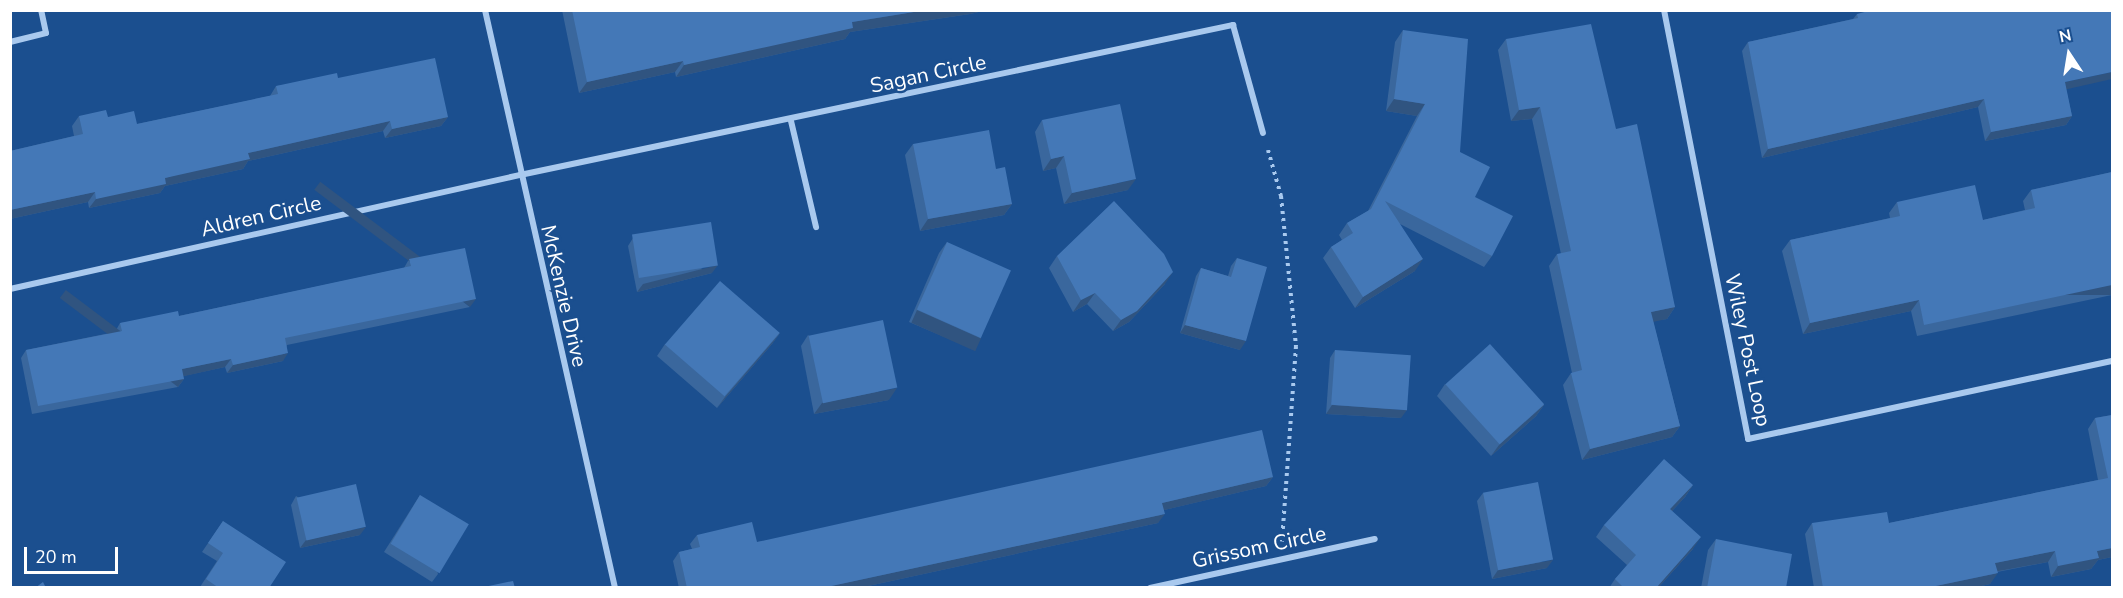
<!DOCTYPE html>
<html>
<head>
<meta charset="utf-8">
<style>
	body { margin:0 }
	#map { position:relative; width:2123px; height:598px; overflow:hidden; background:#1b4f8f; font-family:"Nunito Sans",sans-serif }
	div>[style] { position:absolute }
	.path>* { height:4px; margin-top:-2px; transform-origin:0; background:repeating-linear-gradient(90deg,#a9c9ee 0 3px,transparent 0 7.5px) }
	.minor>* { height:6px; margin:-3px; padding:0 3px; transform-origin:3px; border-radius:3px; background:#a9c9ee }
	.wall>* { inset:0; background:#3a679d }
	.shaded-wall>* { inset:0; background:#305480; transform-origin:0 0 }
	.building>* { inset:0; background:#4478b7; transform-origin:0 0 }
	span { translate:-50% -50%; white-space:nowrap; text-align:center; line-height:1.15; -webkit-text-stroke:5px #1b4f8f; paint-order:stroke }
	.street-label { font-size:21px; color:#fff }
	.frame { position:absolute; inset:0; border:12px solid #fff; pointer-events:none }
	.north { position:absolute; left:2039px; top:24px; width:60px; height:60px; -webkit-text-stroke:4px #1b4f8f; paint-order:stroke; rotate:348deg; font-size:16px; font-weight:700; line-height:24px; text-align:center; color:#fff }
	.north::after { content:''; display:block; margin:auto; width:21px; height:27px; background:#fff; clip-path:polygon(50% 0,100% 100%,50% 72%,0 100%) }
	.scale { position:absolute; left:24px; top:547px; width:94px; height:27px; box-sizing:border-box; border:3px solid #fff; border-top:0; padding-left:8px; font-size:18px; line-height:21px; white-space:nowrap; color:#fff; -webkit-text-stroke:4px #1b4f8f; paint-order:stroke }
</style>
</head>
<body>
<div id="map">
	<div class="path">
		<div style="left:1268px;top:150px;width:48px;rotate:74.2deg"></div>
		<div style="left:1281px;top:196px;width:151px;rotate:84.3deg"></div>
		<div style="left:1296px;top:346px;width:196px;rotate:94.1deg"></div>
	</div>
	<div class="minor">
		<div style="left:485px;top:10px;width:592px;rotate:77.32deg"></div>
		<div style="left:1664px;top:10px;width:437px;rotate:78.9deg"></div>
		<div style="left:1748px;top:439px;width:372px;rotate:-12.1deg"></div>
		<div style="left:10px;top:42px;width:37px;rotate:-14deg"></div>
		<div style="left:46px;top:33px;width:24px;rotate:-102deg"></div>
		<div style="left:791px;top:121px;width:109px;rotate:76.7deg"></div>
		<div style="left:10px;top:289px;width:523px;rotate:-12.6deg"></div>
		<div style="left:520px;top:175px;width:729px;rotate:-11.88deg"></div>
		<div style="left:1233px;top:25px;width:112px;rotate:74.5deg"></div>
		<div style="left:1150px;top:588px;width:230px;rotate:-12.3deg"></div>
	</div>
	<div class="wall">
		<div style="clip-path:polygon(562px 10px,987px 10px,970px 14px,850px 32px,845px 39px,676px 77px,675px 72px,579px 93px)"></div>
		<div style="clip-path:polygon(1857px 14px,2066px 89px,2072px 116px,2066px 125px,1985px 141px,1978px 107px,1762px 158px,1742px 51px,1748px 42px,1853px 19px)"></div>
		<div style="clip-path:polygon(1403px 30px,1460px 152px,1475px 197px,1492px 256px,1484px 267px,1400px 224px,1415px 271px,1355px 308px,1323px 258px,1331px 247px,1342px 240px,1339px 235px,1347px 223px,1368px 211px,1417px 116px,1386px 111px,1395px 42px)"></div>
		<div style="clip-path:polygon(1506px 39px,1616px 129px,1675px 307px,1667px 319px,1653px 321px,1680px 426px,1672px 437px,1582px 460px,1563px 385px,1571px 373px,1572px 373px,1549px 266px,1557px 254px,1561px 254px,1532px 119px,1511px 121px,1498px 50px)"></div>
		<div style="clip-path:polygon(338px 78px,448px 117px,441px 126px,385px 138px,383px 131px,248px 161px,243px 169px,165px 186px,160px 193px,89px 208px,88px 202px,10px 219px,10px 151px,74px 136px,72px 126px,79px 116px,108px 117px,137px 124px,270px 96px,276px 86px)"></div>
		<div style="clip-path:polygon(1042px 120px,1128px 190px,1064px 204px,1056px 168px,1043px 171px,1035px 132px)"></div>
		<div style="clip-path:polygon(913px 144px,996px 169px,1012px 204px,1004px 215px,920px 231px,905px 155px)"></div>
		<div style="clip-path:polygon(2112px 172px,2112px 295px,1917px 336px,1911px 311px,1803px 334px,1782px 251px,1790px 240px,1890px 218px,1889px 213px,1897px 202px,1983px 220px,2025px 210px,2023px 201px,2031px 190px)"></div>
		<div style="clip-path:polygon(633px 238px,712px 273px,637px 292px,628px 246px)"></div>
		<div style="clip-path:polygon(947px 242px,981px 338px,973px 349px,909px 322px,939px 253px)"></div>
		<div style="clip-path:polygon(1057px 256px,1165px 284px,1129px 322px,1113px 331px,1087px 304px,1073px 312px,1049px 268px)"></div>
		<div style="clip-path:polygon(1237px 258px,1240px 350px,1180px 333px,1196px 276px,1201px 268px,1228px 276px,1231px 266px)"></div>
		<div style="clip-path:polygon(409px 259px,470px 307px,287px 345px,283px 361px,227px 373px,225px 367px,183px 376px,184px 379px,178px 387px,32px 414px,21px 358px,26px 350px,115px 332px,120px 323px,179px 316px,404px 268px)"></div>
		<div style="clip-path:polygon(780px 333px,772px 344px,717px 408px,657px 356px,665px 344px)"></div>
		<div style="clip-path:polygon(808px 335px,889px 400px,814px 414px,801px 346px)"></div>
		<div style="clip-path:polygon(1335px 350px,1401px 418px,1326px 414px,1330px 358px)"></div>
		<div style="clip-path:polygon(1445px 384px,1544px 405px,1536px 416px,1491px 456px,1437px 396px)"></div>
		<div style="clip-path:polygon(2112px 415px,2112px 557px,2098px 560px,2091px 569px,2051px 577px,2048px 562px,1997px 572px,1990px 584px,1973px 588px,1814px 588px,1805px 534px,1812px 523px,1889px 523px,2098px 480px,2088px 429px,2095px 418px)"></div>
		<div style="clip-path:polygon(1273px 477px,1266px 486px,1164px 510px,1158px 523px,859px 588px,679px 588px,673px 561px,679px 552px,692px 549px,690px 544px,697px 535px,757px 542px)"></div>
		<div style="clip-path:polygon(1693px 485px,1685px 497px,1672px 511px,1693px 549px,1658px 588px,1609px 588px,1615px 579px,1627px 565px,1596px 537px,1604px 525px)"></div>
		<div style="clip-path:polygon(1483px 493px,1547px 568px,1492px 579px,1477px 501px)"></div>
		<div style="clip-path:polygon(420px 495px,438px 574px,432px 582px,384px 552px)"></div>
		<div style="clip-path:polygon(296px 496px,360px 535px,300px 548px,291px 505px)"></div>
		<div style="clip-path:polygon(223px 521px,269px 588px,200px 587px,217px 561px,202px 552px)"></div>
		<div style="clip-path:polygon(1716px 539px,1786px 588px,1701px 588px,1708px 550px)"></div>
	</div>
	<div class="shaded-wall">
		<div style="clip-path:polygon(926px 10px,987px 10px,970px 14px,850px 32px,845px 39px,676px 77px,684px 65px,852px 22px)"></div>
		<div style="clip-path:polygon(683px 61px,675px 72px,579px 93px,587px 82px)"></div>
		<div style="clip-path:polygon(2112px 72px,2112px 79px,2059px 91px,2065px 82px)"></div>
		<div style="clip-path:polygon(1394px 99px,1425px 104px,1417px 116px,1386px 111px)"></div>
		<div style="clip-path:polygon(1984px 99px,1978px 107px,1762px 158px,1768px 149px)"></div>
		<div style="clip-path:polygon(1540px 107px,1532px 119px,1511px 121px,1519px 110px)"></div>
		<div style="clip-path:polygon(2072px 116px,2066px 125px,1985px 141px,1991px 132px)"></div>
		<div style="clip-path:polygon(448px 117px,441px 126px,385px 138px,392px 129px)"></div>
		<div style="clip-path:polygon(390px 121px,383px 131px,248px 161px,243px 169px,165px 186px,160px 193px,89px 208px,96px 199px,248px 153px)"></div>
		<div style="clip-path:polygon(1064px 156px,1056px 168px,1043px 171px,1051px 159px)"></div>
		<div style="clip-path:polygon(1136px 179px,1128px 190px,1064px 204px,1072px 193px)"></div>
		<div style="clip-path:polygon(95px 192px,88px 202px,10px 219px,10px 210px)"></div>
		<div style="clip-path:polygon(1012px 204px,1004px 215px,920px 231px,928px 219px)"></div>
		<div style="clip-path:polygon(1423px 259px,1415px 271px,1355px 308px,1363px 297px)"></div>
		<div style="clip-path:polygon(718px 265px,712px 273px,637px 292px,643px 284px)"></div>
		<div style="clip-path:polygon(1173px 272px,1165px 284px,1129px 322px,1113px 331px,1121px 320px)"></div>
		<div style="left:2112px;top:285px;width:10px;height:192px;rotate:90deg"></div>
		<div style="clip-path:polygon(1095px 293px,1087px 304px,1073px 312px,1081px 300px)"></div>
		<div style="left:476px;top:299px;width:10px;height:195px;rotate:127deg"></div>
		<div style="clip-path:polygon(1919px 300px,1911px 311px,1803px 334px,1810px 323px)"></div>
		<div style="clip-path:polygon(1675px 307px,1667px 319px,1643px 324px,1651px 312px)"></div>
		<div style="left:917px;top:310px;width:70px;height:14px;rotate:24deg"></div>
		<div style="clip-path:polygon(1185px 325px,1246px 341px,1240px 350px,1180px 333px)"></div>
		<div style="clip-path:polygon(780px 333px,772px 344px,717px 408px,725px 397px)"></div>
		<div style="clip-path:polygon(288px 353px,283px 361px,227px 373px,233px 365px)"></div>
		<div style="clip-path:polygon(231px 359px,225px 367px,176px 378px,182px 369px)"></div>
		<div style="left:184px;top:379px;width:10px;height:148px;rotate:127deg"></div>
		<div style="clip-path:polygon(897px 388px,889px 400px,814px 414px,822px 403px)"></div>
		<div style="clip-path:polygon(1332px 405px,1407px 410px,1401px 418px,1326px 414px)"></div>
		<div style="clip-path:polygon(1544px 405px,1536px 416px,1491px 456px,1499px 445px)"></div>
		<div style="clip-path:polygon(1680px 426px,1672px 437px,1582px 460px,1590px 449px)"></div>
		<div style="clip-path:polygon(1273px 477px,1266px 486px,1156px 512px,1162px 503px)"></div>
		<div style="clip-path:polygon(1693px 485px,1685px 497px,1663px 521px,1670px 509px)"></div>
		<div style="clip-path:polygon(1165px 514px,1158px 523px,859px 588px,822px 588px)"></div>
		<div style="clip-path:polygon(366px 527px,360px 535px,300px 548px,306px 540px)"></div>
		<div style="clip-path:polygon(1701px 537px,1693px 549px,1658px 588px,1656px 588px)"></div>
		<div style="clip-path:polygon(2112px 548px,2112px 557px,2098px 560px,2091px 569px,2051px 577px,2058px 566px,2097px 551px)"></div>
		<div style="clip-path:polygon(2055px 551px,2048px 562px,1988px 573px,1995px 563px)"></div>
		<div style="clip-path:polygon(1553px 560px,1547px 568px,1492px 579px,1498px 570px)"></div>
		<div style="clip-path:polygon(1998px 573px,1990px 584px,1973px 588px,1926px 588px)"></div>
	</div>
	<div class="building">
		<div style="clip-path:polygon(572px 10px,926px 10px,852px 22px,853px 28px,684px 65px,683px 61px,587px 82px)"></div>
		<div style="clip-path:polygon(1872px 10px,2112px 10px,2112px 72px,2065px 82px,2072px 116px,1991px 132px,1984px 99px,1768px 149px,1748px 42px,1858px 18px,1857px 14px)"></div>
		<div style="clip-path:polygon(1591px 24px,1616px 129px,1637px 124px,1675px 307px,1651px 312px,1680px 426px,1590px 449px,1571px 373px,1582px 370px,1557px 254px,1571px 251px,1540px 107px,1519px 110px,1506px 39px)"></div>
		<div style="clip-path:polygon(1403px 30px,1468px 39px,1460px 152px,1490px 167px,1475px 197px,1513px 216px,1492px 256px,1385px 201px,1423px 259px,1363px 297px,1331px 247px,1353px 233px,1347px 223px,1371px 209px,1425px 104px,1394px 99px)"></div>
		<div style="clip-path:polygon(435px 58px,448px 117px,392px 129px,390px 121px,248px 153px,250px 159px,165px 178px,166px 184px,96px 199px,95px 192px,10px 210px,10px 151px,83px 134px,79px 116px,106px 110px,108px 117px,134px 111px,137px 124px,278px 94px,276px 86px,337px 73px,338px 78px)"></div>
		<div style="clip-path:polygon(1120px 104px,1136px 179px,1072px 193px,1064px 156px,1051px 159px,1042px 120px)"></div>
		<div style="clip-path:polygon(989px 130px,996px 169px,1005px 167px,1012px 204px,928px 219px,913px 144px)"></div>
		<div style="clip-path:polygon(2112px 172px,2112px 285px,1924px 325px,1919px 300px,1810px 323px,1790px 240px,1900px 216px,1897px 202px,1975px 185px,1983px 220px,2035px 208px,2031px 190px)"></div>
		<div style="clip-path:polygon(1114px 201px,1164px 254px,1173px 272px,1137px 311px,1121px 320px,1095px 293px,1081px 300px,1057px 256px)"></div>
		<div style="left:711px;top:222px;width:44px;height:80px;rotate:81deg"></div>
		<div style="left:947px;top:242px;width:70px;height:74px;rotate:24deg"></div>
		<div style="clip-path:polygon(465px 248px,476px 299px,285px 338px,288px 353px,233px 365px,231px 359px,182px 369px,184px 379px,38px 406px,26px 350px,122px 331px,120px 323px,178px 311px,179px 316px,411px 266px,409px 259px)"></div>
		<div style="clip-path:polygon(1237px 258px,1267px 267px,1246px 341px,1185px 325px,1201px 268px,1231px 277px)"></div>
		<div style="left:720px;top:281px;width:79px;height:84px;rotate:41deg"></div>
		<div style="left:883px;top:320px;width:69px;height:76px;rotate:78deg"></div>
		<div style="left:1490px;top:344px;width:81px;height:60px;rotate:48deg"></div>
		<div style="left:1335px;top:350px;width:76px;height:55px;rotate:4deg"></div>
		<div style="clip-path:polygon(2112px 415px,2112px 548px,2097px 551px,2099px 558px,2058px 566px,2055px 551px,1995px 563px,1998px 573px,1926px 588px,1823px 588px,1812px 523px,1887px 512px,1889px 523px,2108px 478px,2095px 418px)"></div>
		<div style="clip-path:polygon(1262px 430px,1273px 477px,1162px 503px,1165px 514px,822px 588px,687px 588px,679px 552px,700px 547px,697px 535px,752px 522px,757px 542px)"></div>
		<div style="clip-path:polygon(1664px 459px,1693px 485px,1670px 509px,1701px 537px,1656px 588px,1624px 588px,1615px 579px,1636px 555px,1604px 525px)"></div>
		<div style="left:1538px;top:482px;width:79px;height:56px;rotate:79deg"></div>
		<div style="left:356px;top:484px;width:44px;height:61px;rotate:77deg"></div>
		<div style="left:420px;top:495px;width:57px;height:57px;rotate:31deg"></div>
		<div style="clip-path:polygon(223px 521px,286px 562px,269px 588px,219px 588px,206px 579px,223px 553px,208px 543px)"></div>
		<div style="clip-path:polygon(1716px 539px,1792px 554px,1786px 588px,1707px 588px)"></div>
		<div style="clip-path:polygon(513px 581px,515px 588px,479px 588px)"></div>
		<div style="clip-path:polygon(43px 582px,46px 588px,35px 588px)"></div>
	</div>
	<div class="street-label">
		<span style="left:928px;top:74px;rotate:-12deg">Sagan Circle</span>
		<span style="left:261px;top:216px;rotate:-13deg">Aldren Circle</span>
		<span style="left:564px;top:296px;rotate:77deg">McKenzie Drive</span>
		<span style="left:1748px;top:350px;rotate:78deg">Wiley Post Loop</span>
		<span style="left:1259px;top:547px;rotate:-12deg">Grissom Circle</span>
	</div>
	<div class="frame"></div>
	<div class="north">N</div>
	<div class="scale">20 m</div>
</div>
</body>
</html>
